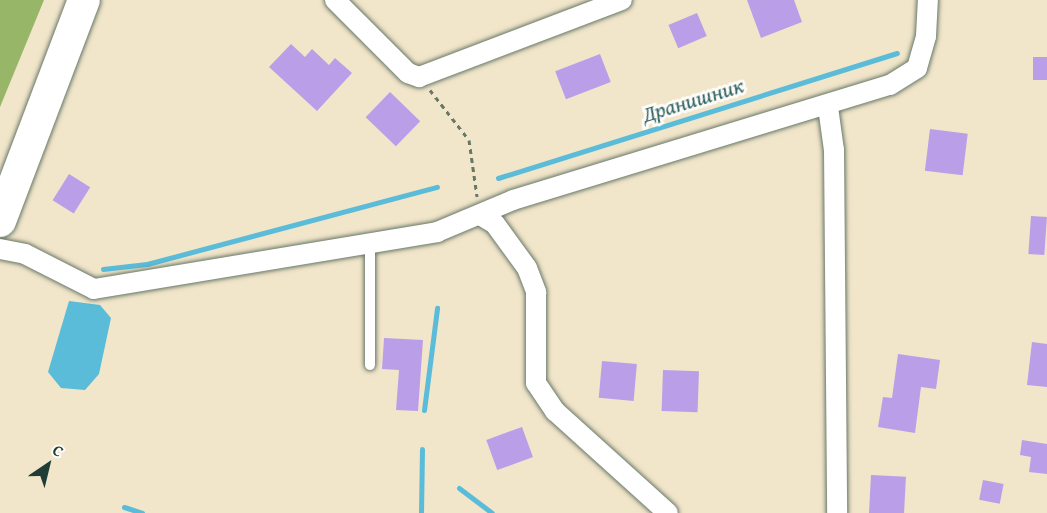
<!DOCTYPE html>
<html>
<head>
<meta charset="utf-8">
<style>
	body { margin:0 }
	#map { position:relative; width:1047px; height:513px; overflow:hidden; background:#f1e5ca; font-family:"Gentium Book Plus",serif }
	div>[style] { position:absolute }
	.forest>* { inset:0; background:#98b668 }
	.water>* { inset:0; background:#5abcd9 }
	.stream>* { height:5px; margin:-2.5px; padding:0 2.5px; transform-origin:2.5px; border-radius:2.5px; background:#5abcd9 }
	.building>* { inset:0; background:#bb9ee8; transform-origin:0 0 }
	.path>* { height:3px; margin-top:-1.5px; transform-origin:0; background:repeating-linear-gradient(90deg,#687868 0 4.5px,transparent 0 9px) }
	.roads { filter:drop-shadow(0 0 2px #687868) drop-shadow(0 0 2px #687868) }
	.lane>* { height:10px; margin:-5px; padding:0 5px; transform-origin:5px; border-radius:5px; background:#fff }
	.street>* { height:20px; margin:-10px; padding:0 10px; transform-origin:10px; border-radius:10px; background:#fff }
	.primary>* { height:32px; margin:-16px; padding:0 16px; transform-origin:16px; border-radius:16px; background:#fff }
	span { translate:-50% -50%; white-space:nowrap; text-align:center; line-height:1.15; -webkit-text-stroke:6px #fdfcf7; paint-order:stroke }
	.water-label { font-size:22px; color:#316366; font-style:italic }
	.north { position:absolute; left:18px; top:435px; width:60px; height:60px; -webkit-text-stroke:4px #fdfcf7; paint-order:stroke; rotate:35deg; font-size:16px; font-weight:700; line-height:24px; text-align:center; color:#1f3d34 }
	.north::after { content:''; display:block; margin:auto; width:21px; height:27px; background:#1f3d34; clip-path:polygon(50% 0,100% 100%,50% 72%,0 100%) }
</style>
</head>
<body>
<div id="map">
	<div class="forest">
		<div style="clip-path:polygon(0 0,44px 0,0 107px)"></div>
	</div>
	<div class="water">
		<div style="clip-path:polygon(69px 301px,100px 305px,111px 318px,99px 374px,85px 390px,61px 388px,48px 372px)"></div>
	</div>
	<div class="stream">
		<div style="left:498px;top:178px;width:418px;rotate:-17.4deg"></div>
		<div style="left:103px;top:269px;width:44px;rotate:-6.5deg"></div>
		<div style="left:147px;top:264px;width:300px;rotate:-14.9deg"></div>
		<div style="left:424px;top:410px;width:103px;rotate:-82.7deg"></div>
		<div style="left:459px;top:488px;width:41px;rotate:37.1deg"></div>
		<div style="left:124px;top:507px;width:19px;rotate:18deg"></div>
		<div style="left:421px;top:513px;width:64px;rotate:-89.1deg"></div>
	</div>
	<div class="building">
		<div style="clip-path:polygon(747px 0,794px 0,802px 22px,761px 38px)"></div>
		<div style="left:697px;top:13px;width:25px;height:31px;rotate:67deg"></div>
		<div style="clip-path:polygon(291px 44px,305px 57px,312px 49px,329px 65px,335px 58px,352px 73px,317px 111px,269px 67px)"></div>
		<div style="left:600px;top:54px;width:30px;height:48px;rotate:69deg"></div>
		<div style="left:1033px;top:57px;width:14px;height:23px"></div>
		<div style="left:390px;top:92px;width:42px;height:35px;rotate:44deg"></div>
		<div style="left:930px;top:129px;width:38px;height:42px;rotate:7deg"></div>
		<div style="left:69px;top:174px;width:25px;height:31px;rotate:32deg"></div>
		<div style="left:1031px;top:216px;width:16px;height:38px;rotate:4deg"></div>
		<div style="clip-path:polygon(384px 338px,423px 340px,418px 411px,396px 410px,399px 370px,382px 369px)"></div>
		<div style="clip-path:polygon(1032px 342px,1047px 344px,1047px 387px,1027px 385px)"></div>
		<div style="clip-path:polygon(898px 354px,940px 360px,936px 389px,921px 387px,915px 433px,878px 427px,883px 397px,892px 398px)"></div>
		<div style="left:602px;top:361px;width:35px;height:37px;rotate:5deg"></div>
		<div style="left:663px;top:370px;width:36px;height:41px;rotate:2deg"></div>
		<div style="left:522px;top:427px;width:32px;height:38px;rotate:70deg"></div>
		<div style="clip-path:polygon(1022px 440px,1047px 444px,1047px 474px,1029px 472px,1031px 457px,1020px 455px)"></div>
		<div style="left:871px;top:475px;width:35px;height:38px;rotate:3deg"></div>
		<div style="left:983px;top:480px;width:21px;height:20px;rotate:11deg"></div>
	</div>
	<div class="path">
		<div style="left:430px;top:90px;width:63px;rotate:52deg"></div>
		<div style="left:469px;top:140px;width:57px;rotate:81.9deg"></div>
	</div>
	<div class="roads">
		<div class="lane">
			<div style="left:370px;top:365px;width:126px;rotate:-90deg"></div>
		</div>
		<div class="street">
			<div style="left:335px;top:0;width:103px;rotate:45deg"></div>
			<div style="left:408px;top:73px;width:12px;rotate:20deg"></div>
			<div style="left:419px;top:77px;width:217px;rotate:-20.8deg"></div>
			<div style="left:828px;top:107px;width:43px;rotate:82.1deg"></div>
			<div style="left:834px;top:150px;width:363px;rotate:89.5deg"></div>
			<div style="left:480px;top:215px;width:17px;rotate:31deg"></div>
			<div style="left:495px;top:224px;width:54px;rotate:54deg"></div>
			<div style="left:527px;top:268px;width:26px;rotate:69deg"></div>
			<div style="left:536px;top:292px;width:91px;rotate:90deg"></div>
			<div style="left:536px;top:383px;width:34px;rotate:56deg"></div>
			<div style="left:555px;top:411px;width:152px;rotate:42.1deg"></div>
			<div style="left:0;top:249px;width:25px;rotate:11deg"></div>
			<div style="left:25px;top:254px;width:77px;rotate:26.9deg"></div>
			<div style="left:94px;top:289px;width:348px;rotate:-9.4deg"></div>
			<div style="left:437px;top:232px;width:82px;rotate:-22.8deg"></div>
			<div style="left:513px;top:200px;width:394px;rotate:-17deg"></div>
			<div style="left:890px;top:85px;width:32px;rotate:-32deg"></div>
			<div style="left:917px;top:68px;width:33px;rotate:-74deg"></div>
			<div style="left:926px;top:36px;width:36px;rotate:-87deg"></div>
		</div>
		<div class="primary">
			<div style="left:0;top:221px;width:236px;rotate:-69.2deg"></div>
		</div>
	</div>
	<div class="water-label">
		<span style="left:693px;top:100px;rotate:-17deg">Дранишник</span>
	</div>
	<div class="north">С</div>
</div>
</body>
</html>
